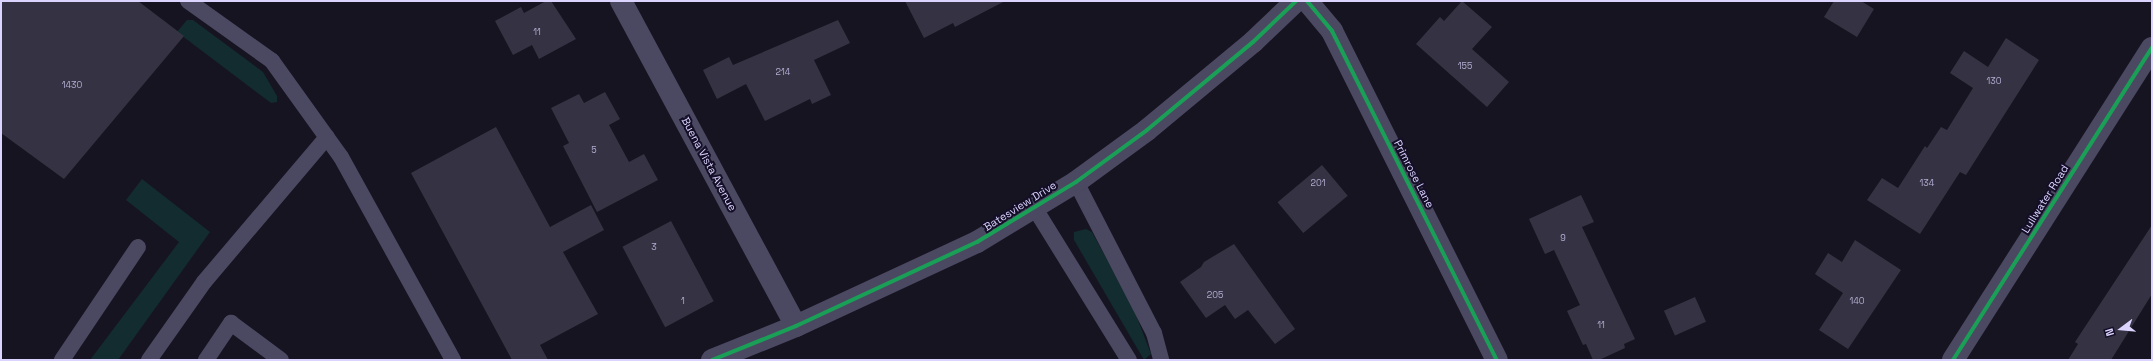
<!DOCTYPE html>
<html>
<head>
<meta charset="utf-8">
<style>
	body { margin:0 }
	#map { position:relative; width:2153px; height:361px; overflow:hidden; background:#171421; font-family:"Space Grotesk",sans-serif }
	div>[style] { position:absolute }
	.green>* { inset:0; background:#122c2f }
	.building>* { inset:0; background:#353243; transform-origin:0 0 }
	.service>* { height:16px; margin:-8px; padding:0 8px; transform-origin:8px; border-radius:8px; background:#4b4962 }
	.minor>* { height:22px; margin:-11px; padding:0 11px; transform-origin:11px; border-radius:11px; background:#4b4962 }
	.cycleway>* { height:4px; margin:-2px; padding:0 2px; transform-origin:2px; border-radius:2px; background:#1a9f57 }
	span { translate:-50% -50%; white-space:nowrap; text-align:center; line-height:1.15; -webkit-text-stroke:4px #140e27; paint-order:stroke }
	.number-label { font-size:9px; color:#b2acd0 }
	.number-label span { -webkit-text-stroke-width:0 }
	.street-label { font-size:11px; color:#dbd4ff }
	.frame { position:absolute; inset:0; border:2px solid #dbd4ff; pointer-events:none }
	.north { position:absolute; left:2101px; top:309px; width:40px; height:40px; -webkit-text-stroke:3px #140e27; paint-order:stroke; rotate:254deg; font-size:11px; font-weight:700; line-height:16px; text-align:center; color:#dbd4ff }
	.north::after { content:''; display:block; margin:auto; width:14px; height:18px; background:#dbd4ff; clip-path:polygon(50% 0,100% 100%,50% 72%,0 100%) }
</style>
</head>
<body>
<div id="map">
	<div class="green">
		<div style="clip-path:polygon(187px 20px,193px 20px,263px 72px,277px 96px,277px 102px,271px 103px,177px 32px)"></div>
		<div style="clip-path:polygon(142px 179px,210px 232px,118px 360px,90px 360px,179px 242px,126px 200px)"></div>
		<div style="clip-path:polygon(1086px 229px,1092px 232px,1133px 307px,1151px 354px,1144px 360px,1074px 240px,1074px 232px)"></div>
	</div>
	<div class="building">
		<div style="clip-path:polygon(1px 1px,138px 1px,184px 36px,64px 179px,1px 133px)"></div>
		<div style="clip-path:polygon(546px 1px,551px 1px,576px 39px,539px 59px,532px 45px,513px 55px,495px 21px,521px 7px,524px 13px)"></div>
		<div style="clip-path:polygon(905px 1px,1005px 1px,955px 27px,953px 23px,924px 38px)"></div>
		<div style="clip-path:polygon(1462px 1px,1492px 27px,1472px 49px,1509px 82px,1487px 107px,1416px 44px,1440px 17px,1444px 21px)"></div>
		<div style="clip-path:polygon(1834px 1px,1861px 1px,1874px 9px,1857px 37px,1824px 17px)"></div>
		<div style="clip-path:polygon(838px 20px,850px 43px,814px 60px,831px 95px,812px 104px,810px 99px,765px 121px,746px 84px,717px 99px,703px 70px,729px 57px,733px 65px)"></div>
		<div style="clip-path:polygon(2006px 38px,2039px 60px,1966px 175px,1960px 172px,1920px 234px,1867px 200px,1882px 178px,1898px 188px,1925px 146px,1927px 148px,1941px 127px,1947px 130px,1973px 88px,1950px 73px,1964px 51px,1988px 67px)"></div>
		<div style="clip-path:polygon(605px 92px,620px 119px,609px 125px,629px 162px,644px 154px,658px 180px,597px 212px,563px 146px,569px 143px,551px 108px,579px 94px,584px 103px)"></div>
		<div style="clip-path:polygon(496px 127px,550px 227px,591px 205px,604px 230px,563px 252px,598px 314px,540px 345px,548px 360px,512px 360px,411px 173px)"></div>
		<div style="left:1322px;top:165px;width:40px;height:58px;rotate:50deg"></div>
		<div style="clip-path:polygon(1581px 195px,1594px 222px,1582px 227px,1635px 339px,1624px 344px,1625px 348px,1599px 360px,1593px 360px,1586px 344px,1583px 345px,1567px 311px,1580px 305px,1554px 250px,1545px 254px,1529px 219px)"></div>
		<div style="left:671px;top:221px;width:91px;height:55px;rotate:62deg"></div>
		<div style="clip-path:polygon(2152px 225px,2152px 294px,2111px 360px,2068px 360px,2078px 344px,2075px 342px)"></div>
		<div style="clip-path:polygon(1855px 240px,1901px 270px,1848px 349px,1819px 330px,1843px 293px,1815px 274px,1828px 253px,1842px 262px)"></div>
		<div style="clip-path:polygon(1234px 244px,1295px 329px,1275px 344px,1248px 310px,1235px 319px,1225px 305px,1206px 318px,1180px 282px,1201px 267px,1204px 262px)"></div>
		<div style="left:1695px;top:297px;width:27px;height:34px;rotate:66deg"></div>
	</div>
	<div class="service">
		<div style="left:188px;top:1px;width:103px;rotate:35.5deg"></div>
		<div style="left:272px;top:61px;width:118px;rotate:54.3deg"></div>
		<div style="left:341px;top:157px;width:232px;rotate:61.1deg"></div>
		<div style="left:1076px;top:182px;width:170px;rotate:62.7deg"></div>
		<div style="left:1154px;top:333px;width:28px;rotate:75deg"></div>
		<div style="left:1034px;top:207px;width:180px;rotate:58.2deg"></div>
		<div style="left:62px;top:360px;width:136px;rotate:-56.1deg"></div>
		<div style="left:149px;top:360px;width:95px;rotate:-54.8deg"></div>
		<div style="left:204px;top:282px;width:190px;rotate:-49.7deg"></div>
		<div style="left:206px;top:360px;width:45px;rotate:-56deg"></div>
		<div style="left:231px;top:323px;width:62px;rotate:36.5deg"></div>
	</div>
	<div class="minor">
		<div style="left:621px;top:1px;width:369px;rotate:61.7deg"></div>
		<div style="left:1307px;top:1px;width:39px;rotate:50deg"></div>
		<div style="left:1332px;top:31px;width:368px;rotate:63.4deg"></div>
		<div style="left:712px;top:360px;width:91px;rotate:-22deg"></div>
		<div style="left:796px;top:326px;width:200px;rotate:-24.9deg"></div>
		<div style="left:977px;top:242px;width:116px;rotate:-31.2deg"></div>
		<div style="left:1076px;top:182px;width:88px;rotate:-36.2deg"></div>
		<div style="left:1147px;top:130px;width:138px;rotate:-39.7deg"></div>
		<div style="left:1253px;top:42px;width:59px;rotate:-43.6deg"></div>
		<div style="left:1953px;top:360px;width:370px;rotate:-57.5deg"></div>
	</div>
	<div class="cycleway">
		<div style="left:1307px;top:1px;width:39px;rotate:50deg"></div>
		<div style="left:1332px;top:31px;width:368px;rotate:63.4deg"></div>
		<div style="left:712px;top:360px;width:91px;rotate:-22deg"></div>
		<div style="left:796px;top:326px;width:200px;rotate:-24.9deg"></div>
		<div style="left:977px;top:242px;width:116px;rotate:-31.2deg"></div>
		<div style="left:1076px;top:182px;width:88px;rotate:-36.2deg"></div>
		<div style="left:1147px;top:130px;width:138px;rotate:-39.7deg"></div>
		<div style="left:1253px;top:42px;width:59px;rotate:-43.6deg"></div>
		<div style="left:1953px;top:360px;width:370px;rotate:-57.5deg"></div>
	</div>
	<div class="number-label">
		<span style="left:537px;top:32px">11</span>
		<span style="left:1465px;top:66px">155</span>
		<span style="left:783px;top:72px">214</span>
		<span style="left:1994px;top:81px">130</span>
		<span style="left:72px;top:85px">1430</span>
		<span style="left:594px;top:150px">5</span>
		<span style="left:1318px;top:183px">201</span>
		<span style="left:1927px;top:183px">134</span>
		<span style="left:1563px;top:238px">9</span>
		<span style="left:654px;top:247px">3</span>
		<span style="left:1215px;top:295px">205</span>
		<span style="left:683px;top:301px">1</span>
		<span style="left:1857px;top:301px">140</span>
		<span style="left:1601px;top:325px">11</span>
	</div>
	<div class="street-label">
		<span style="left:709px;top:164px;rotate:62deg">Buena Vista Avenue</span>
		<span style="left:1414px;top:174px;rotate:63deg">Primrose Lane</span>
		<span style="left:2045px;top:199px;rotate:-58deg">Lullwater Road</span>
		<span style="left:1020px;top:206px;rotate:-32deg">Batesview Drive</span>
	</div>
	<div class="frame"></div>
	<div class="north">N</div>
</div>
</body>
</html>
